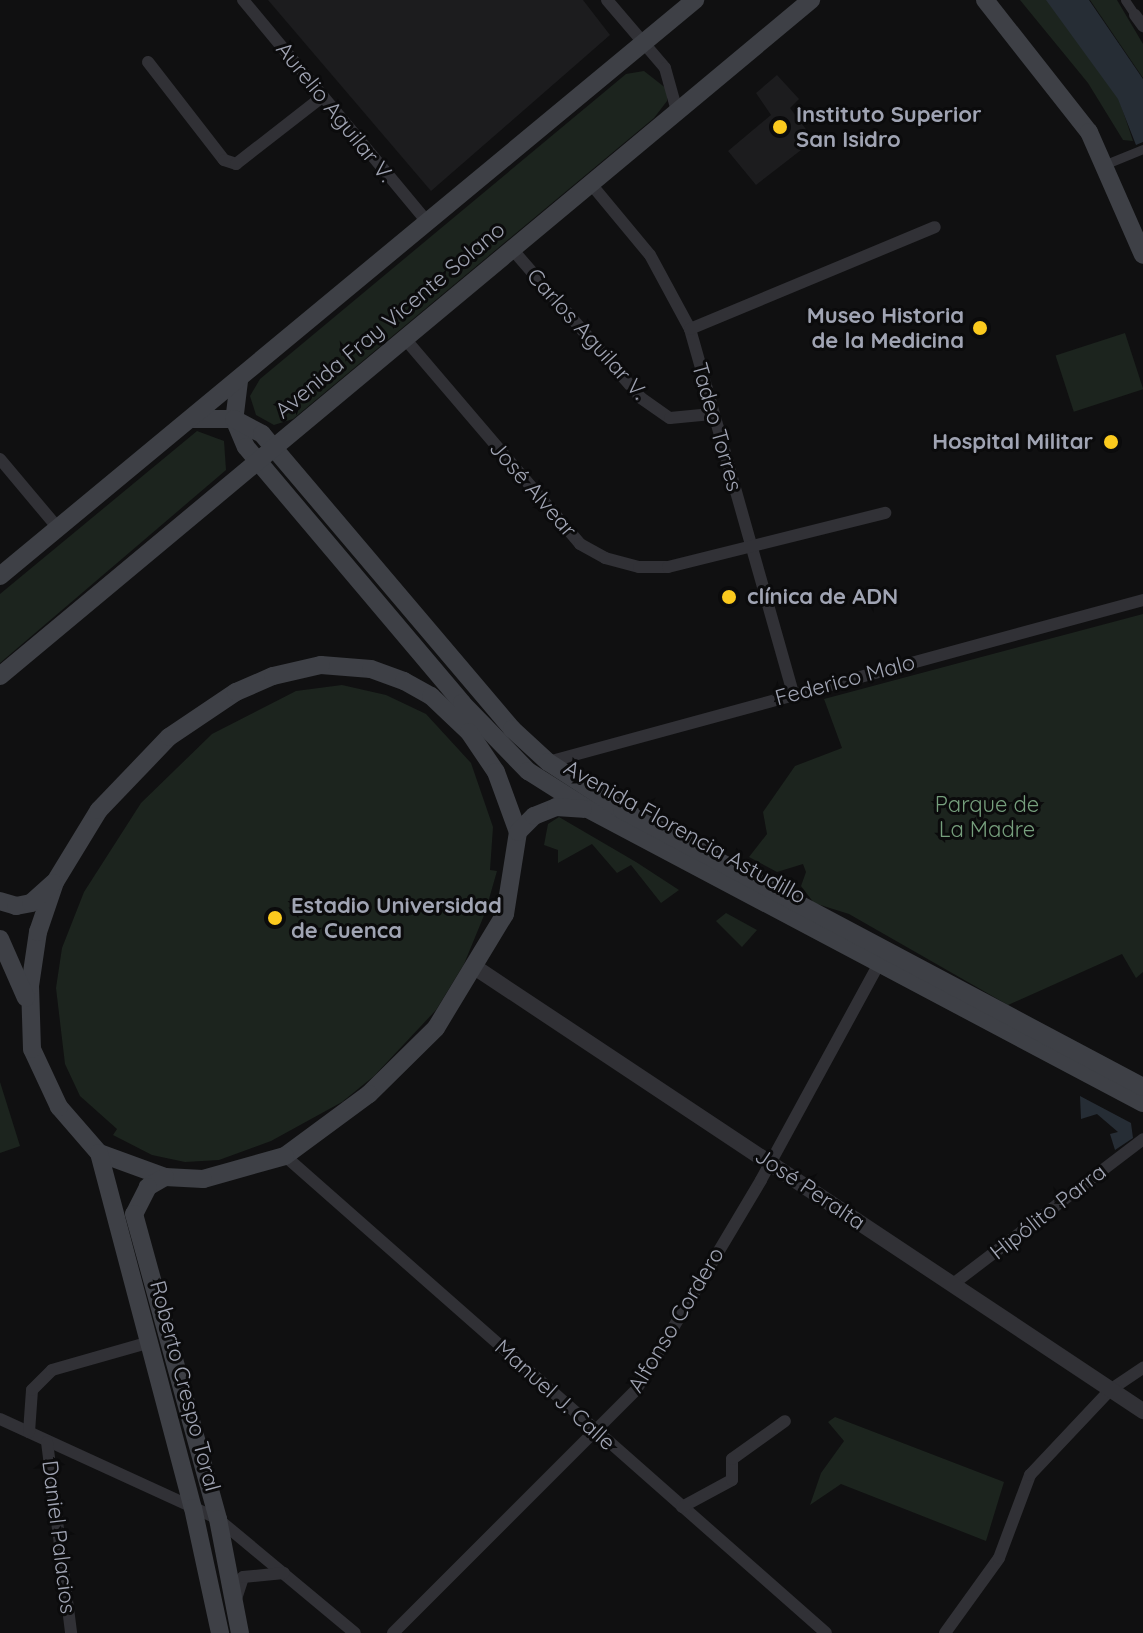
<!DOCTYPE html>
<html>
<head>
<meta charset="utf-8">
<style>
	body { margin:0 }
	#map { position:relative; width:1143px; height:1633px; overflow:hidden; background:#101011; font-family:Quicksand,sans-serif }
	div>[style] { position:absolute }
	.built>* { inset:0; background:#1c1c1e }
	.green>* { inset:0; background:#1c241e; transform-origin:0 0 }
	.water>* { inset:0; background:#262d35 }
	.pedestrian>* { height:9px; margin:-4.5px; padding:0 4.5px; transform-origin:4.5px; border-radius:4.5px; background:#313136 }
	.minor>* { height:12px; margin:-6px; padding:0 6px; transform-origin:6px; border-radius:6px; background:#313136 }
	.tertiary>* { height:16px; margin:-8px; padding:0 8px; transform-origin:8px; border-radius:8px; background:#313136 }
	.secondary>* { height:18px; margin:-9px; padding:0 9px; transform-origin:9px; border-radius:9px; background:#3e4046 }
	.dots>* { width:22px; height:22px; translate:-50% -50%; box-sizing:border-box; border:4px solid #0b0b0c; border-radius:50% }
	span { translate:-50% -50%; white-space:nowrap; text-align:center; line-height:1.15; -webkit-text-stroke:6px #0b0b0c; paint-order:stroke }
	.street-label { font-size:22px; color:#a0a4b3 }
	.poi-label { font-size:22px; color:#a0a4b3; font-weight:700 }
	.left { translate:0 -50%; text-align:left }
	.right { translate:-100% -50%; text-align:right }
	.park-label { font-size:22px; color:#769f7d }
</style>
</head>
<body>
<div id="map">
	<div class="built">
		<div style="clip-path:polygon(268px 0,583px 0,610px 35px,431px 191px)"></div>
		<div style="clip-path:polygon(777px 75px,799px 99px,790px 108px,814px 140px,756px 185px,728px 151px,771px 115px,756px 93px)"></div>
	</div>
	<div class="green">
		<div style="clip-path:polygon(1020px 0,1047px 0,1119px 99px,1133px 141px,1123px 140px,1088px 83px)"></div>
		<div style="clip-path:polygon(1090px 0,1117px 0,1143px 44px,1143px 78px)"></div>
		<div style="clip-path:polygon(644px 71px,667px 89px,667px 101px,654px 118px,293px 419px,274px 425px,256px 415px,250px 396px,260px 379px,626px 74px)"></div>
		<div style="left:1125px;top:333px;width:59px;height:73px;rotate:72deg"></div>
		<div style="clip-path:polygon(197px 431px,224px 441px,226px 470px,0 663px,0 594px)"></div>
		<div style="clip-path:polygon(1143px 614px,1143px 972px,1136px 978px,1122px 954px,1008px 1005px,849px 914px,814px 903px,801px 886px,806px 872px,803px 864px,777px 872px,749px 857px,767px 834px,763px 812px,795px 766px,842px 748px,824px 699px)"></div>
		<div style="clip-path:polygon(342px 685px,386px 695px,426px 714px,471px 763px,493px 827px,490px 870px,497px 871px,485px 913px,464px 964px,436px 1010px,374px 1076px,342px 1102px,271px 1141px,219px 1160px,185px 1162px,152px 1155px,113px 1135px,117px 1129px,80px 1096px,65px 1064px,56px 988px,62px 948px,84px 892px,141px 803px,212px 734px,296px 691px)"></div>
		<div style="clip-path:polygon(559px 817px,636px 862px,679px 890px,661px 903px,631px 865px,617px 873px,592px 844px,558px 863px,558px 850px,544px 845px,548px 824px)"></div>
		<div style="clip-path:polygon(726px 913px,757px 930px,742px 947px,716px 921px)"></div>
		<div style="clip-path:polygon(0 1082px,20px 1146px,0 1153px)"></div>
		<div style="clip-path:polygon(835px 1417px,1004px 1482px,986px 1541px,841px 1484px,810px 1505px,821px 1473px,844px 1441px,828px 1422px)"></div>
	</div>
	<div class="water">
		<div style="clip-path:polygon(1046px 0,1089px 0,1143px 79px,1143px 142px,1136px 145px,1118px 99px)"></div>
		<div style="clip-path:polygon(1080px 1096px,1131px 1123px,1133px 1138px,1115px 1150px,1110px 1134px,1118px 1132px,1097px 1114px,1081px 1119px)"></div>
	</div>
	<div class="pedestrian">
		<div style="left:1125px;top:0;width:18px;rotate:56deg"></div>
		<div style="left:1106px;top:164px;width:40px;rotate:-22deg"></div>
	</div>
	<div class="minor">
		<div style="left:243px;top:0;width:290px;rotate:50.3deg"></div>
		<div style="left:607px;top:0;width:89px;rotate:49.5deg"></div>
		<div style="left:665px;top:68px;width:45px;rotate:74.4deg"></div>
		<div style="left:1135px;top:15px;width:14px;rotate:54deg"></div>
		<div style="left:148px;top:62px;width:124px;rotate:52.2deg"></div>
		<div style="left:224px;top:160px;width:13px;rotate:18deg"></div>
		<div style="left:236px;top:164px;width:109px;rotate:-37.9deg"></div>
		<div style="left:591px;top:184px;width:92px;rotate:50.3deg"></div>
		<div style="left:650px;top:255px;width:84px;rotate:61.6deg"></div>
		<div style="left:690px;top:329px;width:379px;rotate:74.2deg"></div>
		<div style="left:512px;top:249px;width:197px;rotate:49.1deg"></div>
		<div style="left:641px;top:398px;width:35px;rotate:35deg"></div>
		<div style="left:670px;top:418px;width:42px;rotate:-5.4deg"></div>
		<div style="left:690px;top:329px;width:265px;rotate:-22.6deg"></div>
		<div style="left:406px;top:340px;width:268px;rotate:49.5deg"></div>
		<div style="left:580px;top:544px;width:29px;rotate:29deg"></div>
		<div style="left:605px;top:558px;width:35px;rotate:15deg"></div>
		<div style="left:639px;top:567px;width:29px"></div>
		<div style="left:668px;top:567px;width:224px;rotate:-14deg"></div>
		<div style="left:0;top:459px;width:90px;rotate:50deg"></div>
		<div style="left:548px;top:762px;width:617px;rotate:-15.23deg"></div>
		<div style="left:285px;top:1156px;width:721px;rotate:41.4deg"></div>
		<div style="left:953px;top:1284px;width:239px;rotate:-37.3deg"></div>
		<div style="left:0;top:1419px;width:240px;rotate:24.6deg"></div>
		<div style="left:218px;top:1519px;width:178px;rotate:39.8deg"></div>
		<div style="left:29px;top:1432px;width:42px;rotate:-85.9deg"></div>
		<div style="left:32px;top:1390px;width:28px;rotate:-45deg"></div>
		<div style="left:52px;top:1370px;width:99px;rotate:-15.9deg"></div>
		<div style="left:47px;top:1442px;width:193px;rotate:82.8deg"></div>
		<div style="left:682px;top:1507px;width:57px;rotate:-28.4deg"></div>
		<div style="left:732px;top:1480px;width:21px;rotate:-90deg"></div>
		<div style="left:732px;top:1459px;width:65px;rotate:-35.6deg"></div>
		<div style="left:236px;top:1599px;width:23px;rotate:-72deg"></div>
		<div style="left:243px;top:1577px;width:41px;rotate:-5.6deg"></div>
		<div style="left:393px;top:1633px;width:344px;rotate:-45deg"></div>
		<div style="left:636px;top:1390px;width:244px;rotate:-59.2deg"></div>
		<div style="left:761px;top:1180px;width:253px;rotate:-61.4deg"></div>
		<div style="left:945px;top:1633px;width:92px;rotate:-54.2deg"></div>
		<div style="left:999px;top:1558px;width:89px;rotate:-69.5deg"></div>
		<div style="left:1030px;top:1475px;width:117px;rotate:-46.7deg"></div>
		<div style="left:1110px;top:1390px;width:40px;rotate:-34deg"></div>
	</div>
	<div class="tertiary">
		<div style="left:476px;top:968px;width:801px;rotate:33.59deg"></div>
	</div>
	<div class="secondary">
		<div style="left:985px;top:0;width:168px;rotate:51.8deg"></div>
		<div style="left:1089px;top:132px;width:134px;rotate:66.3deg"></div>
		<div style="left:239px;top:381px;width:38px;rotate:97deg"></div>
		<div style="left:234px;top:419px;width:30px;rotate:67deg"></div>
		<div style="left:246px;top:447px;width:335px;rotate:49.8deg"></div>
		<div style="left:462px;top:703px;width:95px;rotate:45.9deg"></div>
		<div style="left:528px;top:771px;width:71px;rotate:32.3deg"></div>
		<div style="left:588px;top:809px;width:628px;rotate:27.91deg"></div>
		<div style="left:193px;top:419px;width:41px"></div>
		<div style="left:234px;top:419px;width:32px;rotate:28deg"></div>
		<div style="left:262px;top:434px;width:387px;rotate:49.7deg"></div>
		<div style="left:512px;top:729px;width:49px;rotate:42.5deg"></div>
		<div style="left:548px;top:762px;width:88px;rotate:33deg"></div>
		<div style="left:622px;top:810px;width:590px;rotate:28deg"></div>
		<div style="left:0;top:576px;width:903px;rotate:-39.65deg"></div>
		<div style="left:321px;top:665px;width:50px;rotate:4.6deg"></div>
		<div style="left:371px;top:669px;width:35px;rotate:20deg"></div>
		<div style="left:404px;top:681px;width:31px;rotate:29deg"></div>
		<div style="left:431px;top:696px;width:52px;rotate:43.5deg"></div>
		<div style="left:469px;top:732px;width:48px;rotate:56deg"></div>
		<div style="left:496px;top:772px;width:64px;rotate:69.9deg"></div>
		<div style="left:518px;top:832px;width:83px;rotate:99deg"></div>
		<div style="left:505px;top:914px;width:133px;rotate:121.2deg"></div>
		<div style="left:436px;top:1028px;width:94px;rotate:135.4deg"></div>
		<div style="left:369px;top:1094px;width:104px;rotate:143.6deg"></div>
		<div style="left:285px;top:1156px;width:85px;rotate:164.3deg"></div>
		<div style="left:203px;top:1179px;width:38px;rotate:-177deg"></div>
		<div style="left:165px;top:1177px;width:70px;rotate:-160deg"></div>
		<div style="left:99px;top:1153px;width:61px;rotate:-131deg"></div>
		<div style="left:59px;top:1107px;width:64px;rotate:-115deg"></div>
		<div style="left:32px;top:1049px;width:63px;rotate:-91.8deg"></div>
		<div style="left:30px;top:986px;width:55px;rotate:-81.6deg"></div>
		<div style="left:38px;top:932px;width:53px;rotate:-71.2deg"></div>
		<div style="left:55px;top:882px;width:84px;rotate:-58.6deg"></div>
		<div style="left:99px;top:810px;width:101px;rotate:-46.2deg"></div>
		<div style="left:169px;top:737px;width:81px;rotate:-33.9deg"></div>
		<div style="left:236px;top:692px;width:40px;rotate:-23.4deg"></div>
		<div style="left:273px;top:676px;width:49px;rotate:-12.9deg"></div>
		<div style="left:0;top:676px;width:1056px;rotate:-39.81deg"></div>
		<div style="left:518px;top:832px;width:23px;rotate:-45deg"></div>
		<div style="left:534px;top:816px;width:24px;rotate:-22deg"></div>
		<div style="left:556px;top:807px;width:27px;rotate:4deg"></div>
		<div style="left:0;top:901px;width:17px;rotate:17deg"></div>
		<div style="left:16px;top:906px;width:15px;rotate:-11deg"></div>
		<div style="left:31px;top:903px;width:30px;rotate:-42deg"></div>
		<div style="left:0;top:939px;width:64px;rotate:66.2deg"></div>
		<div style="left:99px;top:1153px;width:367px;rotate:75.2deg"></div>
		<div style="left:193px;top:1508px;width:128px;rotate:77.8deg"></div>
		<div style="left:165px;top:1177px;width:20px;rotate:150deg"></div>
		<div style="left:148px;top:1187px;width:30px;rotate:117deg"></div>
		<div style="left:134px;top:1214px;width:316px;rotate:74.6deg"></div>
		<div style="left:218px;top:1519px;width:116px;rotate:79.1deg"></div>
	</div>
	<div class="dots">
		<div style="left:780px;top:127px;background:#fbca1e"></div>
		<div style="left:980px;top:328px;background:#fbca1e"></div>
		<div style="left:1111px;top:442px;background:#fbca1e"></div>
		<div style="left:729px;top:597px;background:#fbca1e"></div>
		<div style="left:275px;top:918px;background:#fbca1e"></div>
	</div>
	<div class="street-label">
		<span style="left:335px;top:112px;rotate:51deg">Aurelio Aguilar V.</span>
		<span style="left:390px;top:320px;rotate:-40deg">Avenida Fray Vicente Solano</span>
		<span style="left:587px;top:334px;rotate:48deg">Carlos Aguilar V.</span>
		<span style="left:717px;top:427px;rotate:74deg">Tadeo Torres</span>
		<span style="left:533px;top:489px;rotate:49deg">José Alvear</span>
		<span style="left:845px;top:680px;rotate:-15deg">Federico Malo</span>
		<span style="left:685px;top:832px;rotate:29deg">Avenida Florencia Astudillo</span>
		<span style="left:810px;top:1189px;rotate:34deg">José Peralta</span>
		<span style="left:1048px;top:1212px;rotate:-38deg">Hipólito Parra</span>
		<span style="left:676px;top:1320px;rotate:-59deg">Alfonso Cordero</span>
		<span style="left:185px;top:1386px;rotate:75deg">Roberto Crespo Toral</span>
		<span style="left:555px;top:1395px;rotate:42deg">Manuel J. Calle</span>
		<span style="left:59px;top:1537px;rotate:83deg">Daniel Palacios</span>
	</div>
	<div class="poi-label">
		<span class="left" style="left:796px;top:127px">Instituto Superior<br>San Isidro</span>
		<span class="right" style="left:964px;top:328px">Museo Historia<br>de la Medicina</span>
		<span class="right" style="left:1093px;top:442px">Hospital Militar</span>
		<span class="left" style="left:747px;top:597px">clínica de ADN</span>
		<span class="left" style="left:291px;top:918px">Estadio Universidad<br>de Cuenca</span>
	</div>
	<div class="park-label">
		<span style="left:987px;top:817px">Parque de<br>La Madre</span>
	</div>
</div>
</body>
</html>
